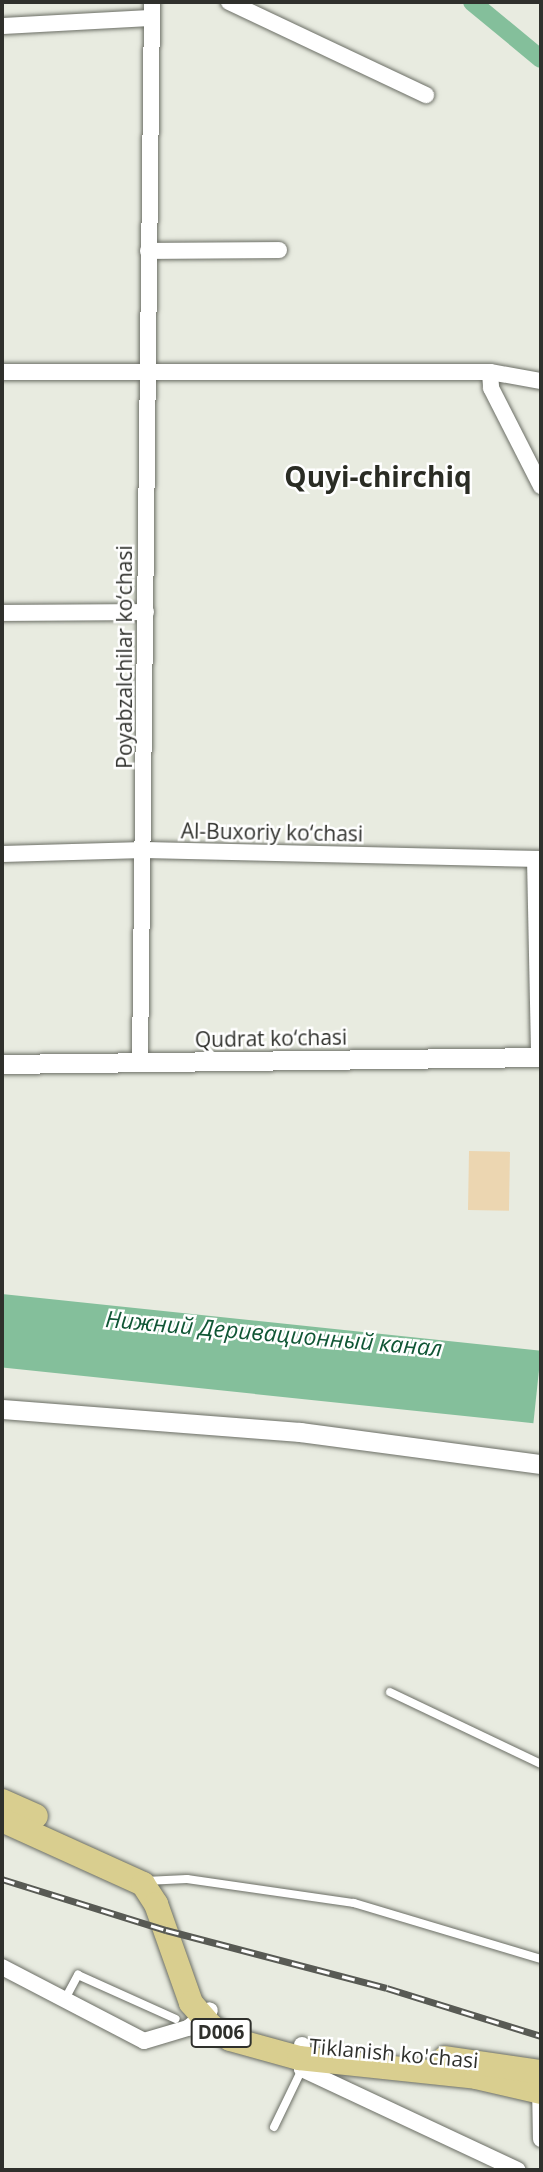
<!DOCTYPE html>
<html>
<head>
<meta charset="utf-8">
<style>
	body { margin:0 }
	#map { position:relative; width:543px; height:2172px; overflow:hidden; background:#e8ebe0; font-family:"Open Sans",sans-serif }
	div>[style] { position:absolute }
	.green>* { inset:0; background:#ecd6b1; transform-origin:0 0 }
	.water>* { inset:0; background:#84bf9b; transform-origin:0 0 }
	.canal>* { height:18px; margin:-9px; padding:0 9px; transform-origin:9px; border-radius:9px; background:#84bf9b }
	.roads { filter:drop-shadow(0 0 2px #6b6e65) drop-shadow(0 0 2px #6b6e65) }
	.service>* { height:8px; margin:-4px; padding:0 4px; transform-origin:4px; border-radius:4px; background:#fff }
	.minor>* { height:16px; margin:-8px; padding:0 8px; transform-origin:8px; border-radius:8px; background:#fff }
	.tertiary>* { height:19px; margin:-9.5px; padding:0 9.5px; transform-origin:9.5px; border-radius:9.5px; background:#fff }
	.primary>* { height:24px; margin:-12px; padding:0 12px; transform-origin:12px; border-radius:12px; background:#d9ce8f }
	.rail>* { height:7px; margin-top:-3.5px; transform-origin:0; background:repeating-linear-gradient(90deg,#fff 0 13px,#585a54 0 26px); box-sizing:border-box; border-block:2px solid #585a54 }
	span { translate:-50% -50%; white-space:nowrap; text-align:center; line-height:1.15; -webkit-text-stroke:5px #fff; paint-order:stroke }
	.shield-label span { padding:2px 5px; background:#fff; border:2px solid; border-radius:5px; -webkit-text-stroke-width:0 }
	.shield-label { font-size:19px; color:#2f302c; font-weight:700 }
	.street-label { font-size:21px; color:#2f302c }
	.water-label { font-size:23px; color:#105635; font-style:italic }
	.district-label { font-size:28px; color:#2a2c24; font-weight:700 }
	.frame { position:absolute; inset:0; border:4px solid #2f302c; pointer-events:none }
</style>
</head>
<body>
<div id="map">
	<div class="green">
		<div style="left:469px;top:1151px;width:41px;height:59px;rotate:1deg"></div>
	</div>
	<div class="water">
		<div style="left:2px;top:1294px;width:542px;height:73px;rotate:6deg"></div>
	</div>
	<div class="canal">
		<div style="left:472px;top:2px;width:89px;rotate:39.6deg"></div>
	</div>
	<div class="roads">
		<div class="service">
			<div style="left:390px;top:1692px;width:167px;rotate:25.5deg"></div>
			<div style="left:145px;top:1881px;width:42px;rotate:-2.7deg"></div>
			<div style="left:187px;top:1879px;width:169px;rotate:8.2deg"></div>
			<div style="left:354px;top:1903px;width:195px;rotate:16.7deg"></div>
			<div style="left:64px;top:2001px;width:30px;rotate:-62deg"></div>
			<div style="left:78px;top:1975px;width:107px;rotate:24.2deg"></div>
			<div style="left:274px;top:2127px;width:64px;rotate:-64.2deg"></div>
		</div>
		<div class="minor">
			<div style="left:229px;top:2px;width:218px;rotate:25.3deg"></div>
			<div style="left:2px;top:26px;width:149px;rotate:-3.1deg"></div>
			<div style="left:148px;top:251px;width:131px;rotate:-0.4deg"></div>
			<div style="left:2px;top:372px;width:488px"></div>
			<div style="left:490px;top:372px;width:52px;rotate:10deg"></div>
			<div style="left:490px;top:372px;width:16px;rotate:86deg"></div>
			<div style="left:491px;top:388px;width:110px;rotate:63deg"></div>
			<div style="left:2px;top:613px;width:144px;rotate:-0.4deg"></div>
			<div style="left:2px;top:854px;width:142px;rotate:-1.6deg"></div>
			<div style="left:144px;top:850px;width:397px;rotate:1.3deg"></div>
			<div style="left:535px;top:859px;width:198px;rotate:88.8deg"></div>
			<div style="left:140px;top:1062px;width:1060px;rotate:-89.35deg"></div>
			<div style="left:2px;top:1967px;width:160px;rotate:27.5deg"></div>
			<div style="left:144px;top:2041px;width:46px;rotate:-16.5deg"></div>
			<div style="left:188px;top:2028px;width:28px;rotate:-39deg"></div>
			<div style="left:302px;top:2045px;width:24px;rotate:90deg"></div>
			<div style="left:302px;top:2069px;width:238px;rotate:25.1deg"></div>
			<div style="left:540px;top:2084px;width:55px;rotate:89deg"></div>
		</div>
		<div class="tertiary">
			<div style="left:2px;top:1064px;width:539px;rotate:-0.74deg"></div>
			<div style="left:2px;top:1409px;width:299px;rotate:4.4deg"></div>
			<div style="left:300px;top:1432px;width:243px;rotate:7.6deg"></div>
		</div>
		<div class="primary">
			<div style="left:2px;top:1801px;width:37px;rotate:24deg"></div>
			<div style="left:2px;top:1820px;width:155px;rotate:24.4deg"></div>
			<div style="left:143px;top:1884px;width:24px;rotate:57deg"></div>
			<div style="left:156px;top:1904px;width:105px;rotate:70.5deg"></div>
			<div style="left:191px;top:2003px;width:30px;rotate:49deg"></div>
			<div style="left:211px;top:2026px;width:23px;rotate:34deg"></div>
			<div style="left:230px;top:2039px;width:72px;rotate:15.4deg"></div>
			<div style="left:299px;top:2058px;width:178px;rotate:6.1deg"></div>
			<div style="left:476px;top:2077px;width:67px;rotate:13deg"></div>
			<div style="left:445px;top:2058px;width:97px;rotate:8.3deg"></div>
		</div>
	</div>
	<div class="rail">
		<div style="left:2px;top:1879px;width:172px;rotate:17.3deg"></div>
		<div style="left:166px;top:1930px;width:228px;rotate:14.7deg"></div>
		<div style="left:387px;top:1988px;width:161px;rotate:17.3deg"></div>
	</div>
	<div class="shield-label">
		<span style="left:221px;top:2033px">D006</span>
	</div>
	<div class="street-label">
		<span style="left:124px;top:657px;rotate:-90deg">Poyabzalchilar ko‘chasi</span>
		<span style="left:272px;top:832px;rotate:1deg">Al-Buxoriy ko‘chasi</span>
		<span style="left:271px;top:1038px;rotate:-1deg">Qudrat ko‘chasi</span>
		<span style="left:394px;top:2053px;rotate:5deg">Tiklanish ko'chasi</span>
	</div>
	<div class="water-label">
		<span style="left:274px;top:1333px;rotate:5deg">Нижний Деривационный канал</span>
	</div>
	<div class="district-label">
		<span style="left:378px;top:476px">Quyi-chirchiq</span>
	</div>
	<div class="frame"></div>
</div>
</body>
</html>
